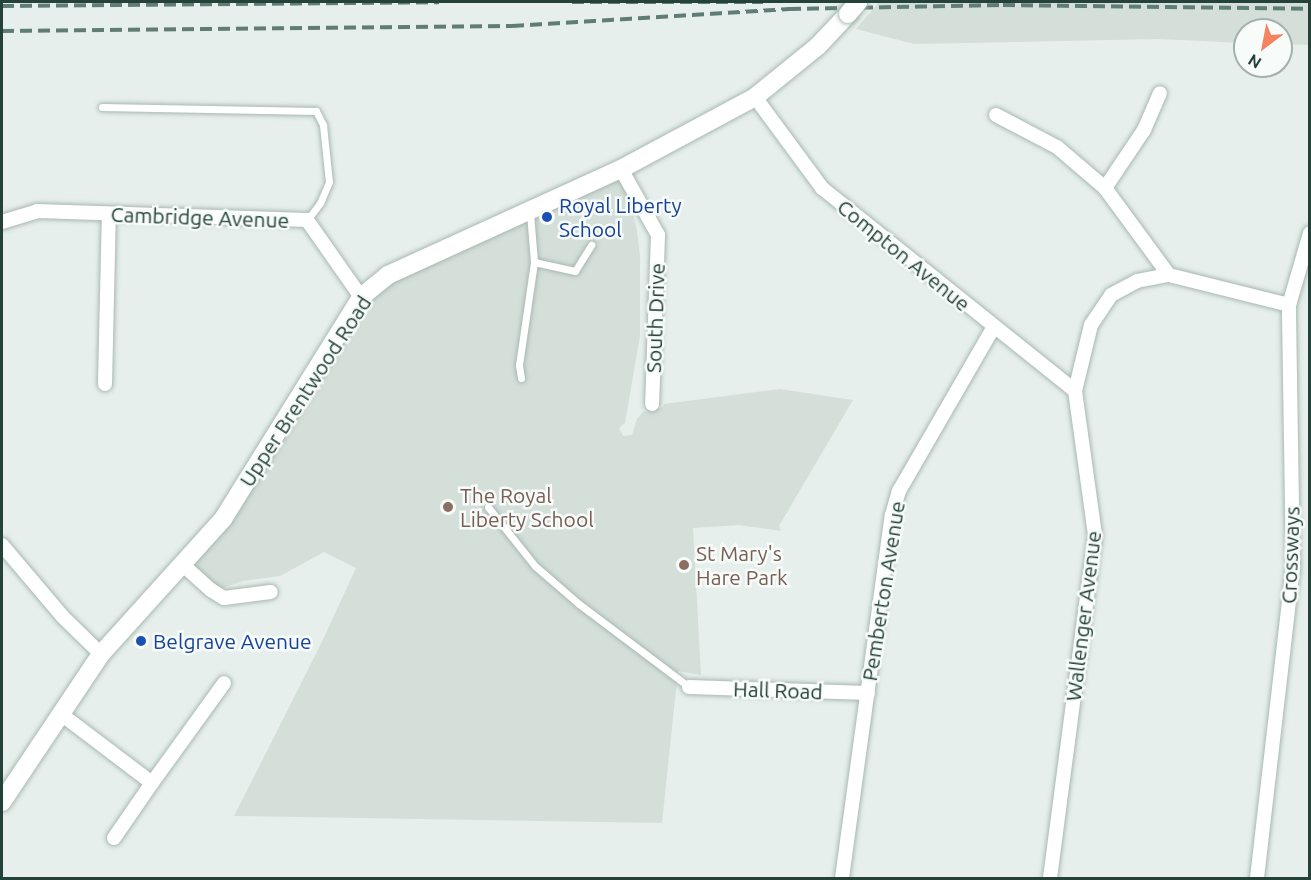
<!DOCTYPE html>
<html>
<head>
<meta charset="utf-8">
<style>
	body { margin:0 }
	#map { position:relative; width:1311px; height:880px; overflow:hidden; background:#e6efeb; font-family:Ubuntu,sans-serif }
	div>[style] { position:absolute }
	.built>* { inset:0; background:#d4dfda }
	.roads { filter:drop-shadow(0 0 2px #a8b8b2) drop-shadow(0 0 2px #a8b8b2) }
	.lane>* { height:7px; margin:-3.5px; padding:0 3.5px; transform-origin:3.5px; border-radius:3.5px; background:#fff }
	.street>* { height:14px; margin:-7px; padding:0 7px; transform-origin:7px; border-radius:7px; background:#fff }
	.secondary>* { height:18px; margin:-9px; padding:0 9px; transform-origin:9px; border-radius:9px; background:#fff }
	.rail>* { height:4px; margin-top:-2px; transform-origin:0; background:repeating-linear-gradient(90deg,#5f7d75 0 12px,transparent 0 18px) }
	.bridges { filter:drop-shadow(0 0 2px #a4bbb3) drop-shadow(0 0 2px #a4bbb3) }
	.secondary-bridge>* { height:18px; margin:-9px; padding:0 9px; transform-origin:9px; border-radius:9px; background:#fff }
	.dots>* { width:16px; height:16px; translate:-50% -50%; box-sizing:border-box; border:3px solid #f7fbf9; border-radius:50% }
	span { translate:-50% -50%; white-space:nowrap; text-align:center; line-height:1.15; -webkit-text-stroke:5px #f7fbf9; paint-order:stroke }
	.transit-label { font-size:21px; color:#164399 }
	.left { translate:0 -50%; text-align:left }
	.street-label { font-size:21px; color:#24423a }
	.education-label { font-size:21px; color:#785e54 }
	.frame { position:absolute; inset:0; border:3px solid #24423a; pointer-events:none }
	.north { position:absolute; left:1233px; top:18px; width:60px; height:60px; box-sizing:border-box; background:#f7fbf9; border:2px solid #a3b1ad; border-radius:50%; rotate:212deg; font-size:16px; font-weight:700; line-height:24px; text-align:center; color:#24423a }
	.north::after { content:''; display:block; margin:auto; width:21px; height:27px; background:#f4845f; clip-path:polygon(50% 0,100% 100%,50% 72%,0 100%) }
</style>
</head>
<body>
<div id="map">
	<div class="built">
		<div style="clip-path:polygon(879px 2px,1309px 2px,1309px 45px,1281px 44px,1281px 30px,1245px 30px,1245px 43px,1159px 39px,914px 44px,856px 29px)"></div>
		<div style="clip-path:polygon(621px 169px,637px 230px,640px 257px,640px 336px,625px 423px,619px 428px,623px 436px,632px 435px,637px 419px,643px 412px,663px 407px,664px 404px,780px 389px,853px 400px,779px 526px,781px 531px,739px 525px,693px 528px,701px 675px,678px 671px,662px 823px,234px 816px,319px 648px,356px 568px,324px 552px,280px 576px,243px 581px,217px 590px,182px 564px,223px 519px,361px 297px)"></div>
	</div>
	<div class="roads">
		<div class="lane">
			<div style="left:102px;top:107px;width:214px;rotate:1.1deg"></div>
			<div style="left:316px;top:111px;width:16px;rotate:63deg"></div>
			<div style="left:323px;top:125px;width:57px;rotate:84deg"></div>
			<div style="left:329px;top:182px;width:23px;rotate:113deg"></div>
			<div style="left:320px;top:203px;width:21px;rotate:127deg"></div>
			<div style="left:530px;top:213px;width:49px;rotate:85.3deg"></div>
			<div style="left:534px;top:262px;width:42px;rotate:12.4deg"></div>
			<div style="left:575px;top:271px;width:31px;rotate:-58deg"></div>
			<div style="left:521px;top:378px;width:13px;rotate:-99deg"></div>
			<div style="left:519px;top:365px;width:104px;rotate:-81.7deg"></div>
			<div style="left:488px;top:507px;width:75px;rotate:51.5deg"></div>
			<div style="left:535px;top:566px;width:58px;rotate:40.8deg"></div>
			<div style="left:579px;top:604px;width:138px;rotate:37deg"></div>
		</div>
		<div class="street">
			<div style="left:755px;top:97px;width:113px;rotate:53.6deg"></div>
			<div style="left:822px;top:188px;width:324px;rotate:38.7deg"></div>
			<div style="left:996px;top:115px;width:69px;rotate:27.7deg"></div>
			<div style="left:1057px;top:147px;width:63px;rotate:40.5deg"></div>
			<div style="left:1105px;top:188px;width:108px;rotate:53.7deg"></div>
			<div style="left:621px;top:169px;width:76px;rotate:60.7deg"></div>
			<div style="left:658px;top:235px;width:169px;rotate:92deg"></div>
			<div style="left:1105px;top:188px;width:70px;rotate:-56.1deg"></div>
			<div style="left:1144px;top:130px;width:40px;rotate:-66.6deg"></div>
			<div style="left:2px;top:222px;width:37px;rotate:-17deg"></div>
			<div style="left:37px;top:211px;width:270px;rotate:1.9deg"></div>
			<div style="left:307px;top:220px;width:94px;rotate:55deg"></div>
			<div style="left:105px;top:384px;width:170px;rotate:-88.7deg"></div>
			<div style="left:2px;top:545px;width:94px;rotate:49.7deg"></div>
			<div style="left:63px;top:617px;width:53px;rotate:44.2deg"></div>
			<div style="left:182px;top:564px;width:39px;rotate:42deg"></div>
			<div style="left:211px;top:590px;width:15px;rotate:32deg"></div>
			<div style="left:224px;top:598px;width:47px;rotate:-7.3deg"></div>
			<div style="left:689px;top:687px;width:179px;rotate:1.9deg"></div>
			<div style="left:61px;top:714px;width:114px;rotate:37.2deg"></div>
			<div style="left:152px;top:783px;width:123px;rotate:-54.2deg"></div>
			<div style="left:114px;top:838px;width:67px;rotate:-55.4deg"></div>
			<div style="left:842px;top:878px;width:366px;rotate:-82.2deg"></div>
			<div style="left:892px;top:515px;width:25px;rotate:-74deg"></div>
			<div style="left:899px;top:491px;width:188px;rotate:-60deg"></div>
			<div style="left:1050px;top:878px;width:346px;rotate:-82.5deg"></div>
			<div style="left:1095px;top:535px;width:145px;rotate:-97.9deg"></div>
			<div style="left:1075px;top:391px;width:68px;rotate:-76.4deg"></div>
			<div style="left:1091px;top:325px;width:36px;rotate:-56deg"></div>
			<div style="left:1111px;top:295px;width:30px;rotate:-28deg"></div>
			<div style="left:1137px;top:281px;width:33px;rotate:-11deg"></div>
			<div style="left:1169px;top:275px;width:124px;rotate:14deg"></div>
			<div style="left:1257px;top:878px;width:311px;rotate:-83.4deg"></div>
			<div style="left:1293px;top:569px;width:264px;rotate:-90.9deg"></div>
			<div style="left:1289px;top:305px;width:75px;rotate:-73.7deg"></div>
		</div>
		<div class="secondary">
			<div style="left:2px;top:802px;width:178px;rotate:-56.2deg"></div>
			<div style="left:101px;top:654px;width:182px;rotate:-47.9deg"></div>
			<div style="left:223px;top:519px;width:261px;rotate:-58.1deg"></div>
			<div style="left:361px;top:297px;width:35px;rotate:-39deg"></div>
			<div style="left:388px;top:275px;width:256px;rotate:-24.5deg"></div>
			<div style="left:621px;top:169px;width:152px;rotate:-28.2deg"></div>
			<div style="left:755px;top:97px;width:81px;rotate:-39deg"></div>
			<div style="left:818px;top:46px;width:44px;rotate:-46.8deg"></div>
		</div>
	</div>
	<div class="rail">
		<div style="left:572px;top:2px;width:191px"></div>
		<div style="left:2px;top:6px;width:437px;rotate:-0.5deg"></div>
		<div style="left:2px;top:31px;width:510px;rotate:-0.56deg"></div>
		<div style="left:512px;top:26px;width:278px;rotate:-3.5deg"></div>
		<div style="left:789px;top:9px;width:214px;rotate:-1.1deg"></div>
		<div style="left:1003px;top:5px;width:307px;rotate:0.7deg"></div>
	</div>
	<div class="bridges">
		<div class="secondary-bridge">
			<div style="left:848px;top:14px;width:16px;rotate:-50deg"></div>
		</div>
	</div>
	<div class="dots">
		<div style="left:547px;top:217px;background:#1a4fb4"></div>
		<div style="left:448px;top:507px;background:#8d6e63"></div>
		<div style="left:684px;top:565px;background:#8d6e63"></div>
		<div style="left:141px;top:641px;background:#1a4fb4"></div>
	</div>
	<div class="transit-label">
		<span class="left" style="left:559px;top:217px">Royal Liberty<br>School</span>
		<span class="left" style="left:153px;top:641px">Belgrave Avenue</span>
	</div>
	<div class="street-label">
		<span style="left:200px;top:217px;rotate:2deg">Cambridge Avenue</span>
		<span style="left:904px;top:255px;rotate:39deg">Compton Avenue</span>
		<span style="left:655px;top:318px;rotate:-88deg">South Drive</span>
		<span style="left:305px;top:391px;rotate:-57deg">Upper Brentwood Road</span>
		<span style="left:1290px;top:555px;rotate:-88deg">Crossways</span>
		<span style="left:883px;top:591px;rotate:-81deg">Pemberton Avenue</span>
		<span style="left:1083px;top:616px;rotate:-83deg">Wallenger Avenue</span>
		<span style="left:778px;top:690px;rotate:2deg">Hall Road</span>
	</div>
	<div class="education-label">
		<span class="left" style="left:460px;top:507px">The Royal<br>Liberty School</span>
		<span class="left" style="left:696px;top:565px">St Mary's<br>Hare Park</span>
	</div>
	<div class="frame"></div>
	<div class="north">N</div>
</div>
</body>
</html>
